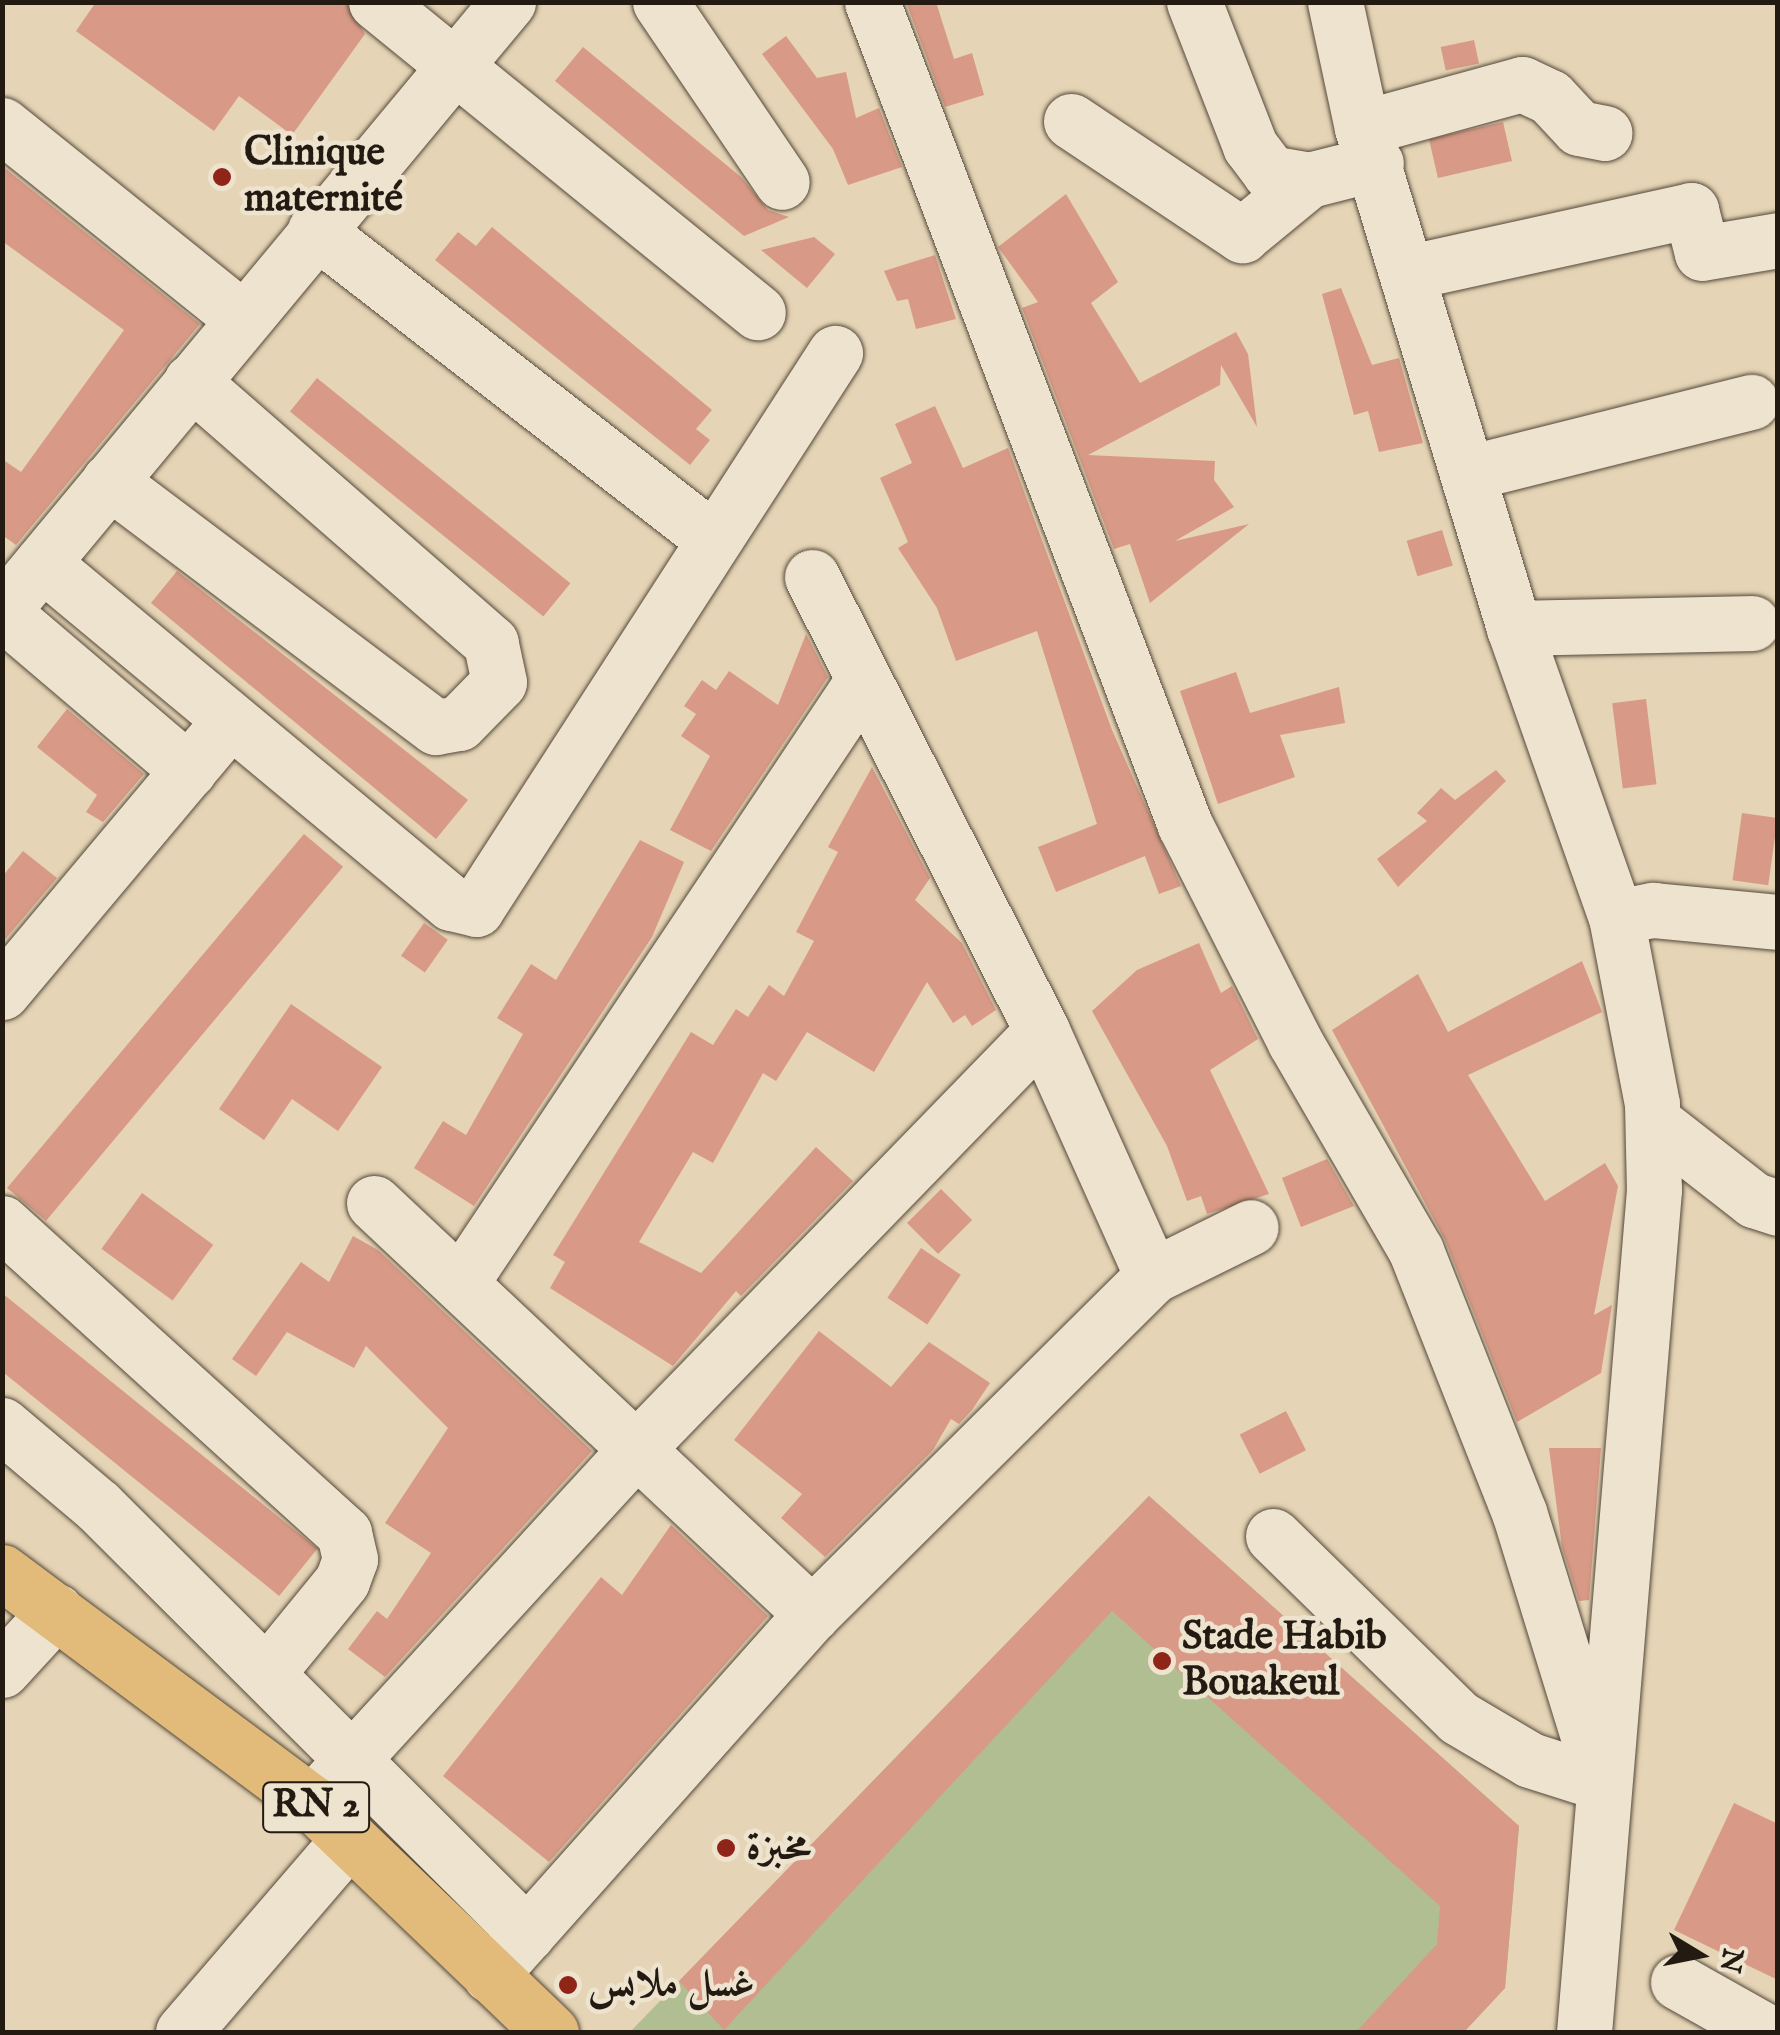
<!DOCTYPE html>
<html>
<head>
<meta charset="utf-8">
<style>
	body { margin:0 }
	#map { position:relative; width:1780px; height:2035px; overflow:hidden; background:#e5d4b5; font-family:"IM FELL English",Amiri,serif }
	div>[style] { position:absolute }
	.green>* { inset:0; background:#b0be91 }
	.building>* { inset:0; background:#d89a86; transform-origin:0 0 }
	.roads { filter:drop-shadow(0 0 2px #54493b) drop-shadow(0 0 2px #54493b) }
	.minor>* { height:55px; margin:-27.5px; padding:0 27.5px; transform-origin:27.5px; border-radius:27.5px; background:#eee3cf }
	.highway>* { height:55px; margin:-27.5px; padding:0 27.5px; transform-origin:27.5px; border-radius:27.5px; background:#e2ba7a }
	.dots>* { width:28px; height:28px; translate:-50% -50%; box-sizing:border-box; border:5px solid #eee3cf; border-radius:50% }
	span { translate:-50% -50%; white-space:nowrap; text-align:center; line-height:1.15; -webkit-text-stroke:9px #eee3cf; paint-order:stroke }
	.shield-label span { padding:2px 8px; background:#eee3cf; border:2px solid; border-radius:8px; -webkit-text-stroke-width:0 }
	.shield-label { font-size:38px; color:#231b12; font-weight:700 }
	.poi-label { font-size:40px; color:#231b12; font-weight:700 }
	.left { translate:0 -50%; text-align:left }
	.frame { position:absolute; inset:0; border:5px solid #231b12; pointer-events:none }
	.north { position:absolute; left:1650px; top:1905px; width:100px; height:100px; -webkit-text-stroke:8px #eee3cf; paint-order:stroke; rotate:100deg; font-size:28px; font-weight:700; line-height:40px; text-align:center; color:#231b12 }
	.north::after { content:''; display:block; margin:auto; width:35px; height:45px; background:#231b12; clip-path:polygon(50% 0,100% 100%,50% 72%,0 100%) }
</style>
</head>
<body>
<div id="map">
	<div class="green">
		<div style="clip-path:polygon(1149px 1496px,1519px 1826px,1505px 1988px,1464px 2032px,630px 2032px)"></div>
	</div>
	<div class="building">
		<div style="clip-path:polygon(96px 2px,346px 2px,365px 34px,292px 135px,239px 96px,214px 131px,76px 31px)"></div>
		<div style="clip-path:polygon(906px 2px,936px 2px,954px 59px,972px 53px,984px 95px,945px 107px)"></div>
		<div style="clip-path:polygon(786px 36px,817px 78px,846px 72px,856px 118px,879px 108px,902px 167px,848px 185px,833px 149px,762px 54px)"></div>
		<div style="left:1474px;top:40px;width:24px;height:34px;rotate:78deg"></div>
		<div style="clip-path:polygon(583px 47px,741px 177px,768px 210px,789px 217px,744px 236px,555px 81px)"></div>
		<div style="left:1503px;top:122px;width:40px;height:76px;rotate:77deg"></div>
		<div style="clip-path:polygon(2px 166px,200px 324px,16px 545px,2px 535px,2px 459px,21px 472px,124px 330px,2px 241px)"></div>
		<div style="clip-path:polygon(1066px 194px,1118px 282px,1091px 303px,1140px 383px,1236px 332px,1248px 354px,1257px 427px,1221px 365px,1220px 385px,1088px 455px,1215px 461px,1214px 480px,1234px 507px,1175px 541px,1249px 524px,1150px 603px,1130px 544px,1114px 549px,1022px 308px,1038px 302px,998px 247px)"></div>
		<div style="clip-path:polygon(492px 227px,712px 410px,696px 429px,710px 440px,690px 465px,435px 260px,458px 232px,476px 246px)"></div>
		<div style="clip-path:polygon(814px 237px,835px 254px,807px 288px,761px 250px)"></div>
		<div style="clip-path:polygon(935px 255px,956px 319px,916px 329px,908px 299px,897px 301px,884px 271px)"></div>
		<div style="clip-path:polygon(1341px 288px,1372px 365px,1399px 358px,1423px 443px,1379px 452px,1368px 411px,1354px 415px,1322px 294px)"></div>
		<div style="left:317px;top:378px;width:326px;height:43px;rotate:39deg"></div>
		<div style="clip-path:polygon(935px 406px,963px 468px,1008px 448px,1112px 730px,1181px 886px,1159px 894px,1145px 856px,1056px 892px,1038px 847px,1097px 824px,1037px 631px,956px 661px,937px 608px,898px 548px,908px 542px,880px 478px,912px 463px,895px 424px)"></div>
		<div style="left:1442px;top:530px;width:37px;height:37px;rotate:73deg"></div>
		<div style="clip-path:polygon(177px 571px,468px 800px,436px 839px,151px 603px)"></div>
		<div style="clip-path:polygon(806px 634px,828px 677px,711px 851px,670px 830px,710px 756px,681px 736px,696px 714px,684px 706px,702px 680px,716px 690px,729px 671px,778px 705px)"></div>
		<div style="clip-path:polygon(1236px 672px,1250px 713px,1339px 687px,1345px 723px,1280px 735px,1295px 777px,1218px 804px,1180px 691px)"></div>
		<div style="left:1646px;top:699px;width:86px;height:34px;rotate:83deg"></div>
		<div style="clip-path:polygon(67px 709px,144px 774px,103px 822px,86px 812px,97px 795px,37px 747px)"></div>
		<div style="clip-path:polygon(872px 767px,930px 878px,915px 900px,962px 943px,996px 1010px,972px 1026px,965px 1015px,953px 1023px,927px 982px,874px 1072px,807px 1032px,776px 1081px,763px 1073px,713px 1163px,693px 1152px,639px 1242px,701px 1273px,816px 1147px,853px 1181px,741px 1296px,736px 1291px,673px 1366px,550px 1288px,565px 1262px,553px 1255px,691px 1032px,713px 1045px,736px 1009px,748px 1017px,769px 985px,784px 996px,814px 941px,796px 932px,838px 852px,828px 847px)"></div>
		<div style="clip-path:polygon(1496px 770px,1506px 781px,1398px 887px,1377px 859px,1427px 821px,1417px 813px,1441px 788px,1455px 800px)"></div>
		<div style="left:1742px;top:813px;width:36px;height:68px;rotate:8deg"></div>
		<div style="left:304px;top:834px;width:51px;height:462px;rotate:40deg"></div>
		<div style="clip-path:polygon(640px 840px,684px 862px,652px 937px,474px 1206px,414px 1168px,443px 1121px,466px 1135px,523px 1034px,497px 1018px,531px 964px,556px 980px)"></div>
		<div style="clip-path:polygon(23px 851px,57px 878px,2px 943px,2px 877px)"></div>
		<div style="left:424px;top:923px;width:29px;height:40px;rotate:35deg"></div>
		<div style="clip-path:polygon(1199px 943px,1221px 993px,1232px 986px,1258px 1039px,1210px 1070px,1269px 1194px,1207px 1214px,1201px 1196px,1187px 1201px,1167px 1146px,1092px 1011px,1137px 970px)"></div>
		<div style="clip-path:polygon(1582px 961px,1602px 1012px,1468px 1075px,1545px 1201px,1605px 1163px,1618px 1186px,1594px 1315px,1612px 1305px,1601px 1373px,1517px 1422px,1445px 1240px,1332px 1030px,1418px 974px,1448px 1032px)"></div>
		<div style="clip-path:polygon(291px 1004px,382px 1067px,338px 1131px,292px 1099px,264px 1140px,219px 1109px)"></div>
		<div style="clip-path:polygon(1327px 1159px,1354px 1206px,1301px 1227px,1282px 1178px)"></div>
		<div style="left:941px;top:1189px;width:44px;height:48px;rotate:45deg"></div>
		<div style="left:142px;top:1193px;width:88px;height:69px;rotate:36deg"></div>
		<div style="clip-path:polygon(353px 1236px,378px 1250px,592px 1451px,385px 1677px,348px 1649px,377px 1611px,387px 1619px,431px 1553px,385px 1523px,448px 1428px,366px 1346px,354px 1368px,287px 1332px,256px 1376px,232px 1359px,301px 1262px,329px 1282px)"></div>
		<div style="left:921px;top:1248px;width:48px;height:60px;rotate:34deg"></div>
		<div style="left:2px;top:1293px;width:406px;height:61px;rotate:39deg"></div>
		<div style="clip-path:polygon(819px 1331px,891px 1387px,929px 1342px,990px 1383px,972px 1410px,959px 1424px,951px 1419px,933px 1450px,825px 1557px,781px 1518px,802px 1494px,734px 1440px)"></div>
		<div style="left:1286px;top:1411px;width:44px;height:52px;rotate:63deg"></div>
		<div style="clip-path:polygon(1549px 1448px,1601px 1448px,1589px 1600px,1579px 1601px,1562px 1547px)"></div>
		<div style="clip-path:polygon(1149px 1496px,1519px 1826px,1505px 1988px,1464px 2032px,1356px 2032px,1437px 1944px,1440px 1906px,1112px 1611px,724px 2030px,679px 1981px)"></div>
		<div style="clip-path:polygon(671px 1525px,768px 1616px,549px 1862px,443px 1776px,601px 1577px,622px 1595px)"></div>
		<div style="clip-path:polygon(1734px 1803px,1778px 1824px,1778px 1980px,1674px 1930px)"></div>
	</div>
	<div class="roads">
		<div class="minor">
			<div style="left:376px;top:2px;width:492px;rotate:39.1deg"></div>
			<div style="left:660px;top:2px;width:217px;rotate:55.9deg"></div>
			<div style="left:872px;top:2px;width:881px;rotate:69.18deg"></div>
			<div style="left:1185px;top:825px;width:243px;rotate:63.1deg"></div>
			<div style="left:1295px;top:1042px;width:241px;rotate:59.9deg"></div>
			<div style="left:1416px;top:1251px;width:281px;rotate:68.5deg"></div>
			<div style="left:1519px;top:1512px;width:251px;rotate:72.9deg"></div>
			<div style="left:1194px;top:2px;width:155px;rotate:68.7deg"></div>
			<div style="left:1250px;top:146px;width:34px;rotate:53deg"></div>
			<div style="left:1270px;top:173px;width:40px;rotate:10deg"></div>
			<div style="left:1309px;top:180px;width:69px;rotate:-14.2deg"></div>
			<div style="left:1335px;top:2px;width:129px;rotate:77.9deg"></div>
			<div style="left:1362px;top:128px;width:523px;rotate:73.09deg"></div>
			<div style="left:1514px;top:628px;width:306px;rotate:70.6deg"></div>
			<div style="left:1616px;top:917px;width:190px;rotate:79.1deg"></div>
			<div style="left:1652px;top:1104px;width:86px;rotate:88.7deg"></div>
			<div style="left:1654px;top:1190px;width:845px;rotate:94.75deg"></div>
			<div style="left:1071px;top:121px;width:206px;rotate:33.7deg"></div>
			<div style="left:1242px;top:235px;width:87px;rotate:-39.4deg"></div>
			<div style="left:2px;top:125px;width:308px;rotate:38.8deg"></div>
			<div style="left:1362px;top:128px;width:166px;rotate:-15.4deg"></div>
			<div style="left:1522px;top:84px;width:31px;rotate:25deg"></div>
			<div style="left:1550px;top:97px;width:42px;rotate:46.9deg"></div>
			<div style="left:1579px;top:128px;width:26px;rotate:11deg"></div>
			<div style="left:315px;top:230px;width:504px;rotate:37.83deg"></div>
			<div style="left:1410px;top:272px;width:288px;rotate:-12.4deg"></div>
			<div style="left:1691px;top:210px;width:44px;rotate:75.7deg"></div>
			<div style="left:1702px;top:253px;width:77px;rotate:-9.7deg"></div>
			<div style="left:1472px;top:472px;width:288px;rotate:-14.1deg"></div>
			<div style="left:109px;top:481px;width:409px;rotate:37deg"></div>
			<div style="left:436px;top:727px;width:23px;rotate:-10deg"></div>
			<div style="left:459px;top:723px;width:57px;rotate:-45.7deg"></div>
			<div style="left:499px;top:682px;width:40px;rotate:-102deg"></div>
			<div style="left:491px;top:643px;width:398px;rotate:-138.9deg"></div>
			<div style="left:42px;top:563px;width:532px;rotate:39.74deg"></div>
			<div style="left:451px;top:903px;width:26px;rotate:13deg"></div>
			<div style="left:476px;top:909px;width:662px;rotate:-57.15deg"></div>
			<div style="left:812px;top:577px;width:509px;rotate:63.13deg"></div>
			<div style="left:1042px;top:1031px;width:269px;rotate:65.8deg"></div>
			<div style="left:2px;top:611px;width:792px;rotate:-50.28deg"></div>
			<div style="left:2px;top:612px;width:245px;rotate:40.4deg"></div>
			<div style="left:1514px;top:628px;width:238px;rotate:-1.2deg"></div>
			<div style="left:1616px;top:917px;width:38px;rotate:-11deg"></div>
			<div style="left:1653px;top:910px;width:126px;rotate:5.5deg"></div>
			<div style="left:2px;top:992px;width:354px;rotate:-50deg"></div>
			<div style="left:1654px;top:1122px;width:127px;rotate:38deg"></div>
			<div style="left:1754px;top:1200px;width:25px;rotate:18deg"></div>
			<div style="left:374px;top:1203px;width:601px;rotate:43.18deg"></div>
			<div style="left:2px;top:1223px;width:462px;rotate:42.2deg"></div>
			<div style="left:344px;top:1533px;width:27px;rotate:77deg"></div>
			<div style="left:350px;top:1559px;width:23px;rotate:110deg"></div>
			<div style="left:342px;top:1581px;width:119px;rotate:129.2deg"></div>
			<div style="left:462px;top:1281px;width:720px;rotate:-56.27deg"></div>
			<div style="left:2px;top:1425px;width:126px;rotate:40.2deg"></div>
			<div style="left:98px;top:1506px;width:606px;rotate:44.93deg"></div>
			<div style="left:1273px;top:1536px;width:260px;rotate:44.4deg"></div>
			<div style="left:1459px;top:1718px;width:82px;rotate:30.6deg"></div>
			<div style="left:1530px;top:1760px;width:76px;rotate:17.7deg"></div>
			<div style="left:2px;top:1670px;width:80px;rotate:-47.5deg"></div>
			<div style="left:312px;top:1803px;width:478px;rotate:-47.5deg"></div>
			<div style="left:635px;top:1450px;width:584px;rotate:-45.83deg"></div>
			<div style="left:490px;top:1975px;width:484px;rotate:-48.3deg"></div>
			<div style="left:812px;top:1614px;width:479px;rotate:-44.8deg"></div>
			<div style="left:1152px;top:1276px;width:110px;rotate:-26.3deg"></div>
			<div style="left:1678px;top:1982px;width:102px;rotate:29.3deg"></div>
			<div style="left:183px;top:2032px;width:255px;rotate:-49.3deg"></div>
		</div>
		<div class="highway">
			<div style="left:2px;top:1572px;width:387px;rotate:36.7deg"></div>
			<div style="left:312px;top:1803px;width:331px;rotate:43.8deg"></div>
		</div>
	</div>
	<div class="dots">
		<div style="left:222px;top:177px;background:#8f2418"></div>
		<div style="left:1162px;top:1661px;background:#8f2418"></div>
		<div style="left:726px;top:1848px;background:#8f2418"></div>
		<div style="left:568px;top:1985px;background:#8f2418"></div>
	</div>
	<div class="shield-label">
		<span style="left:316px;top:1807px">RN 2</span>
	</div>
	<div class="poi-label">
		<span class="left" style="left:244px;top:177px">Clinique<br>maternité</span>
		<span class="left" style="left:1182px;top:1661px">Stade Habib<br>Bouakeul</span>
		<span class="left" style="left:746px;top:1848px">مخبزة</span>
		<span class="left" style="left:588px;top:1985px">غسل ملابس</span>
	</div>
	<div class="frame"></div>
	<div class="north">N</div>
</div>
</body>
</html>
